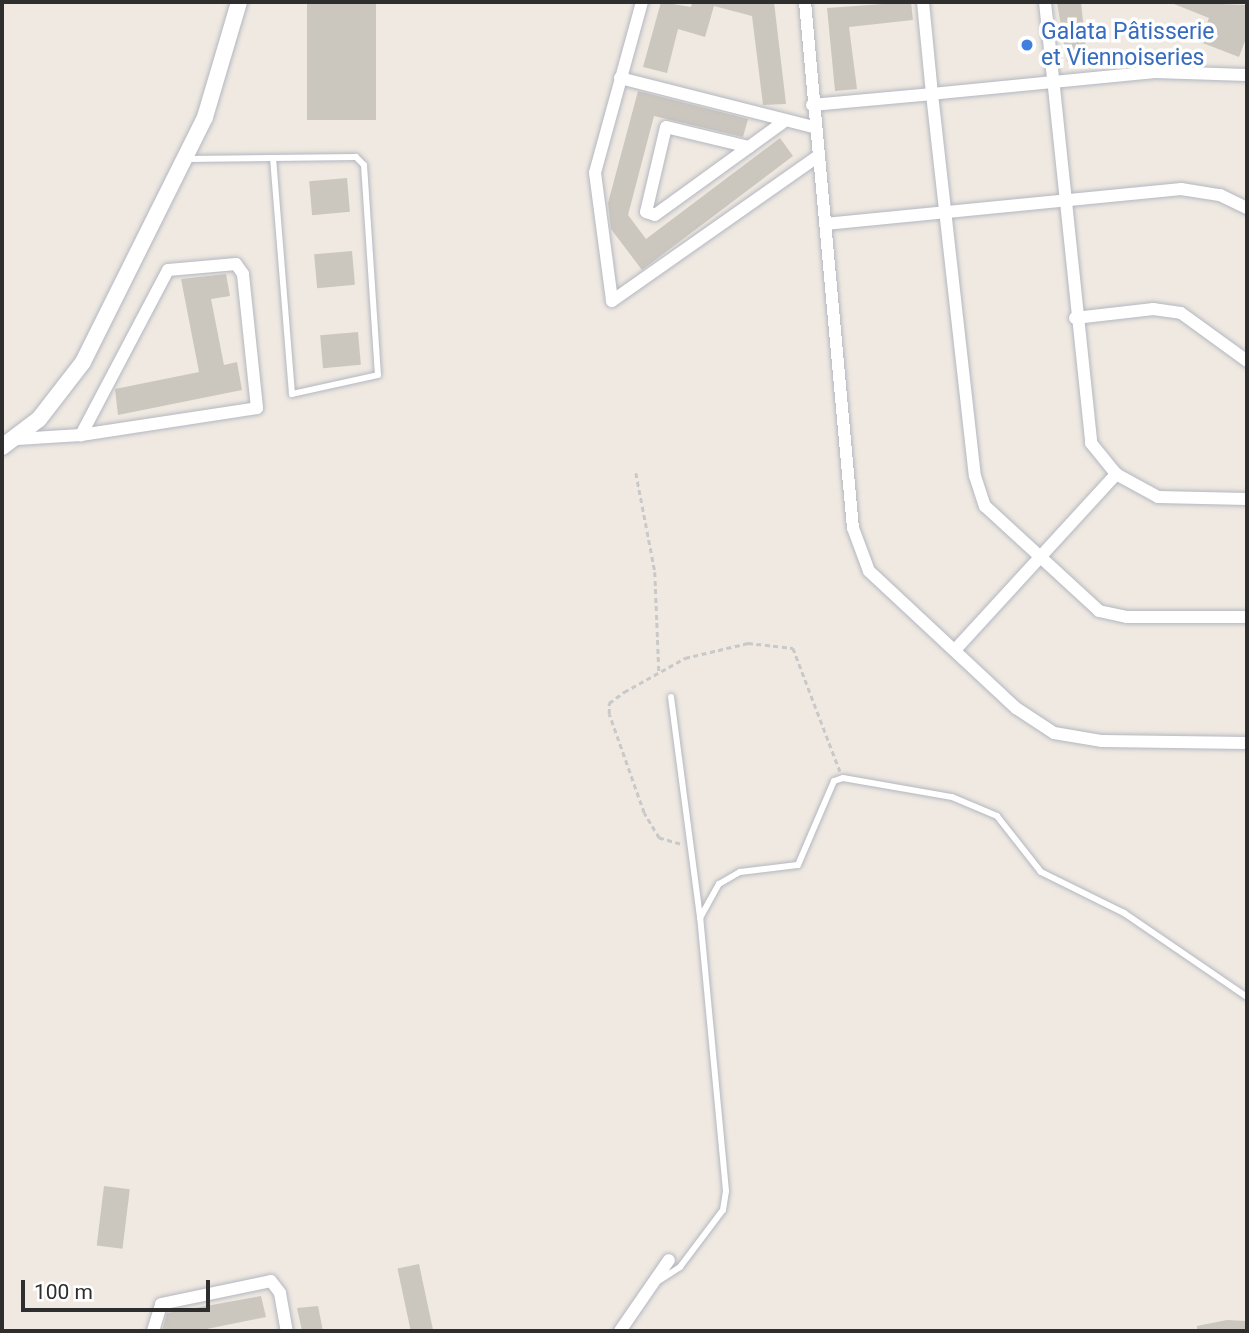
<!DOCTYPE html>
<html>
<head>
<meta charset="utf-8">
<style>
	body { margin:0 }
	#map { position:relative; width:1249px; height:1333px; overflow:hidden; background:#efe9e1; font-family:Roboto,sans-serif }
	div>[style] { position:absolute }
	.building>* { inset:0; background:#cbc7bf; transform-origin:0 0 }
	.path>* { height:2.5px; margin-top:-1.25px; transform-origin:0; background:repeating-linear-gradient(90deg,#c9c9c9 0 5px,transparent 0 8.5px) }
	.roads { filter:drop-shadow(0 0 2px #b4b7c1) drop-shadow(0 0 2px #b4b7c1) }
	.lane>* { height:6px; margin:-3px; padding:0 3px; transform-origin:3px; border-radius:3px; background:#fff }
	.street>* { height:12px; margin:-6px; padding:0 6px; transform-origin:6px; border-radius:6px; background:#fff }
	.secondary>* { height:16px; margin:-8px; padding:0 8px; transform-origin:8px; border-radius:8px; background:#fff }
	.dots>* { width:19px; height:19px; translate:-50% -50%; box-sizing:border-box; border:4px solid #fff; border-radius:50% }
	span { translate:-50% -50%; white-space:nowrap; text-align:center; line-height:1.15; -webkit-text-stroke:7px #fff; paint-order:stroke }
	.shop-label { font-size:23px; color:#366cbe }
	.left { translate:0 -50%; text-align:left }
	.frame { position:absolute; inset:0; border:4px solid #2e2e2e; pointer-events:none }
	.scale { position:absolute; left:21px; top:1280px; width:189px; height:32px; box-sizing:border-box; border:4px solid #2e2e2e; border-top:0; padding-left:9px; font-size:21px; line-height:24px; white-space:nowrap; color:#2e2e2e; -webkit-text-stroke:5px #fff; paint-order:stroke }
</style>
</head>
<body>
<div id="map">
	<div class="building">
		<div style="left:307px;top:2px;width:69px;height:118px"></div>
		<div style="clip-path:polygon(661px 2px,691px 7px,692px 2px,774px 2px,786px 104px,763px 105px,752px 16px,714px 6px,705px 37px,678px 29px,667px 73px,643px 67px)"></div>
		<div style="clip-path:polygon(911px 2px,913px 20px,849px 27px,857px 89px,835px 91px,827px 8px)"></div>
		<div style="clip-path:polygon(1057px 2px,1081px 2px,1087px 59px,1067px 62px)"></div>
		<div style="clip-path:polygon(1169px 2px,1247px 5px,1247px 36px,1239px 57px,1200px 42px,1209px 18px)"></div>
		<div style="clip-path:polygon(638px 91px,748px 119px,743px 137px,654px 116px,628px 215px,646px 239px,780px 138px,793px 156px,642px 270px,611px 229px,608px 203px)"></div>
		<div style="left:347px;top:178px;width:34px;height:38px;rotate:85deg"></div>
		<div style="left:352px;top:251px;width:34px;height:38px;rotate:85deg"></div>
		<div style="clip-path:polygon(226px 274px,230px 296px,211px 299px,224px 365px,237px 362px,242px 390px,118px 415px,115px 389px,199px 372px,181px 279px)"></div>
		<div style="left:358px;top:332px;width:33px;height:38px;rotate:85deg"></div>
		<div style="left:104px;top:1186px;width:26px;height:60px;rotate:7deg"></div>
		<div style="left:419px;top:1264px;width:68px;height:22px;rotate:78deg"></div>
		<div style="clip-path:polygon(261px 1296px,266px 1317px,197px 1331px,162px 1331px,167px 1313px)"></div>
		<div style="clip-path:polygon(318px 1306px,323px 1331px,302px 1331px,297px 1308px)"></div>
		<div style="clip-path:polygon(1227px 1320px,1247px 1321px,1247px 1331px,1197px 1331px,1197px 1326px)"></div>
	</div>
	<div class="path">
		<div style="left:636px;top:473px;width:101px;rotate:79.1deg"></div>
		<div style="left:655px;top:572px;width:99px;rotate:87.7deg"></div>
		<div style="left:680px;top:844px;width:22px;rotate:-164deg"></div>
		<div style="left:659px;top:838px;width:29px;rotate:-121deg"></div>
		<div style="left:644px;top:813px;width:105px;rotate:-109.5deg"></div>
		<div style="left:609px;top:714px;width:11px;rotate:-90deg"></div>
		<div style="left:609px;top:703px;width:19px;rotate:-36deg"></div>
		<div style="left:624px;top:692px;width:70px;rotate:-29.1deg"></div>
		<div style="left:685px;top:658px;width:65px;rotate:-13.4deg"></div>
		<div style="left:748px;top:643px;width:45px;rotate:6.3deg"></div>
		<div style="left:793px;top:648px;width:132px;rotate:69.1deg"></div>
	</div>
	<div class="roads">
		<div class="lane">
			<div style="left:187px;top:159px;width:169px;rotate:-0.7deg"></div>
			<div style="left:356px;top:157px;width:11px;rotate:45deg"></div>
			<div style="left:364px;top:165px;width:210px;rotate:86.2deg"></div>
			<div style="left:378px;top:375px;width:88px;rotate:167.5deg"></div>
			<div style="left:292px;top:394px;width:236px;rotate:-94.6deg"></div>
			<div style="left:671px;top:697px;width:223px;rotate:82.5deg"></div>
			<div style="left:660px;top:1280px;width:24px;rotate:-33deg"></div>
			<div style="left:680px;top:1267px;width:71px;rotate:-53deg"></div>
			<div style="left:723px;top:1210px;width:19px;rotate:-81deg"></div>
			<div style="left:726px;top:1191px;width:274px;rotate:-95.4deg"></div>
			<div style="left:700px;top:918px;width:39px;rotate:-61deg"></div>
			<div style="left:719px;top:884px;width:24px;rotate:-30deg"></div>
			<div style="left:740px;top:872px;width:58px;rotate:-6.9deg"></div>
			<div style="left:798px;top:865px;width:91px;rotate:-66.8deg"></div>
			<div style="left:834px;top:781px;width:9px;rotate:-18deg"></div>
			<div style="left:843px;top:778px;width:111px;rotate:9.9deg"></div>
			<div style="left:952px;top:797px;width:49px;rotate:22.9deg"></div>
			<div style="left:997px;top:816px;width:71px;rotate:51.8deg"></div>
			<div style="left:1041px;top:872px;width:93px;rotate:26.3deg"></div>
			<div style="left:1124px;top:913px;width:149px;rotate:34.3deg"></div>
		</div>
		<div class="street">
			<div style="left:642px;top:2px;width:177px;rotate:105.4deg"></div>
			<div style="left:595px;top:173px;width:129px;rotate:82.4deg"></div>
			<div style="left:612px;top:301px;width:251px;rotate:-35.1deg"></div>
			<div style="left:805px;top:2px;width:528px;rotate:84.79deg"></div>
			<div style="left:853px;top:528px;width:46px;rotate:69.6deg"></div>
			<div style="left:869px;top:571px;width:201px;rotate:43deg"></div>
			<div style="left:1016px;top:708px;width:45px;rotate:33.3deg"></div>
			<div style="left:1054px;top:733px;width:49px;rotate:9.5deg"></div>
			<div style="left:1102px;top:741px;width:145px;rotate:0.8deg"></div>
			<div style="left:1045px;top:2px;width:443px;rotate:84deg"></div>
			<div style="left:1091px;top:443px;width:40px;rotate:51deg"></div>
			<div style="left:1116px;top:474px;width:48px;rotate:28.7deg"></div>
			<div style="left:1158px;top:497px;width:89px;rotate:1.3deg"></div>
			<div style="left:1247px;top:75px;width:92px;rotate:-178.1deg"></div>
			<div style="left:1155px;top:72px;width:224px;rotate:174.4deg"></div>
			<div style="left:932px;top:94px;width:384px;rotate:83.6deg"></div>
			<div style="left:975px;top:476px;width:32px;rotate:72deg"></div>
			<div style="left:985px;top:506px;width:155px;rotate:42.6deg"></div>
			<div style="left:1099px;top:611px;width:29px;rotate:12deg"></div>
			<div style="left:1127px;top:617px;width:120px"></div>
			<div style="left:620px;top:78px;width:200px;rotate:14.2deg"></div>
			<div style="left:812px;top:105px;width:121px;rotate:-5.2deg"></div>
			<div style="left:932px;top:94px;width:92px;rotate:-95.6deg"></div>
			<div style="left:749px;top:147px;width:85px;rotate:-166.5deg"></div>
			<div style="left:666px;top:127px;width:87px;rotate:103.2deg"></div>
			<div style="left:646px;top:212px;width:9px;rotate:18deg"></div>
			<div style="left:655px;top:215px;width:157px;rotate:-35.9deg"></div>
			<div style="left:825px;top:224px;width:358px;rotate:-5.6deg"></div>
			<div style="left:1181px;top:189px;width:39px;rotate:9deg"></div>
			<div style="left:1220px;top:195px;width:30px;rotate:26deg"></div>
			<div style="left:1075px;top:318px;width:79px;rotate:-6.6deg"></div>
			<div style="left:1153px;top:309px;width:28px;rotate:8deg"></div>
			<div style="left:1181px;top:313px;width:82px;rotate:36deg"></div>
			<div style="left:17px;top:439px;width:64px;rotate:-3.6deg"></div>
			<div style="left:81px;top:435px;width:178px;rotate:-8.7deg"></div>
			<div style="left:257px;top:408px;width:135px;rotate:-96deg"></div>
			<div style="left:243px;top:274px;width:12px;rotate:-125deg"></div>
			<div style="left:236px;top:264px;width:68px;rotate:175deg"></div>
			<div style="left:168px;top:270px;width:187px;rotate:117.8deg"></div>
			<div style="left:955px;top:650px;width:239px;rotate:-47.5deg"></div>
			<div style="left:153px;top:1331px;width:28px;rotate:-73deg"></div>
			<div style="left:161px;top:1304px;width:112px;rotate:-11.8deg"></div>
			<div style="left:271px;top:1281px;width:15px;rotate:53deg"></div>
			<div style="left:280px;top:1293px;width:39px;rotate:80deg"></div>
			<div style="left:620px;top:1331px;width:86px;rotate:-55.4deg"></div>
		</div>
		<div class="secondary">
			<div style="left:2px;top:447px;width:46px;rotate:-37.1deg"></div>
			<div style="left:39px;top:419px;width:72px;rotate:-52.3deg"></div>
			<div style="left:83px;top:362px;width:274px;rotate:-63.5deg"></div>
			<div style="left:205px;top:117px;width:120px;rotate:-73.5deg"></div>
		</div>
	</div>
	<div class="dots">
		<div style="left:1027px;top:45px;background:#3f7fe0"></div>
	</div>
	<div class="shop-label">
		<span class="left" style="left:1041px;top:45px">Galata Pâtisserie<br>et Viennoiseries</span>
	</div>
	<div class="frame"></div>
	<div class="scale">100 m</div>
</div>
</body>
</html>
